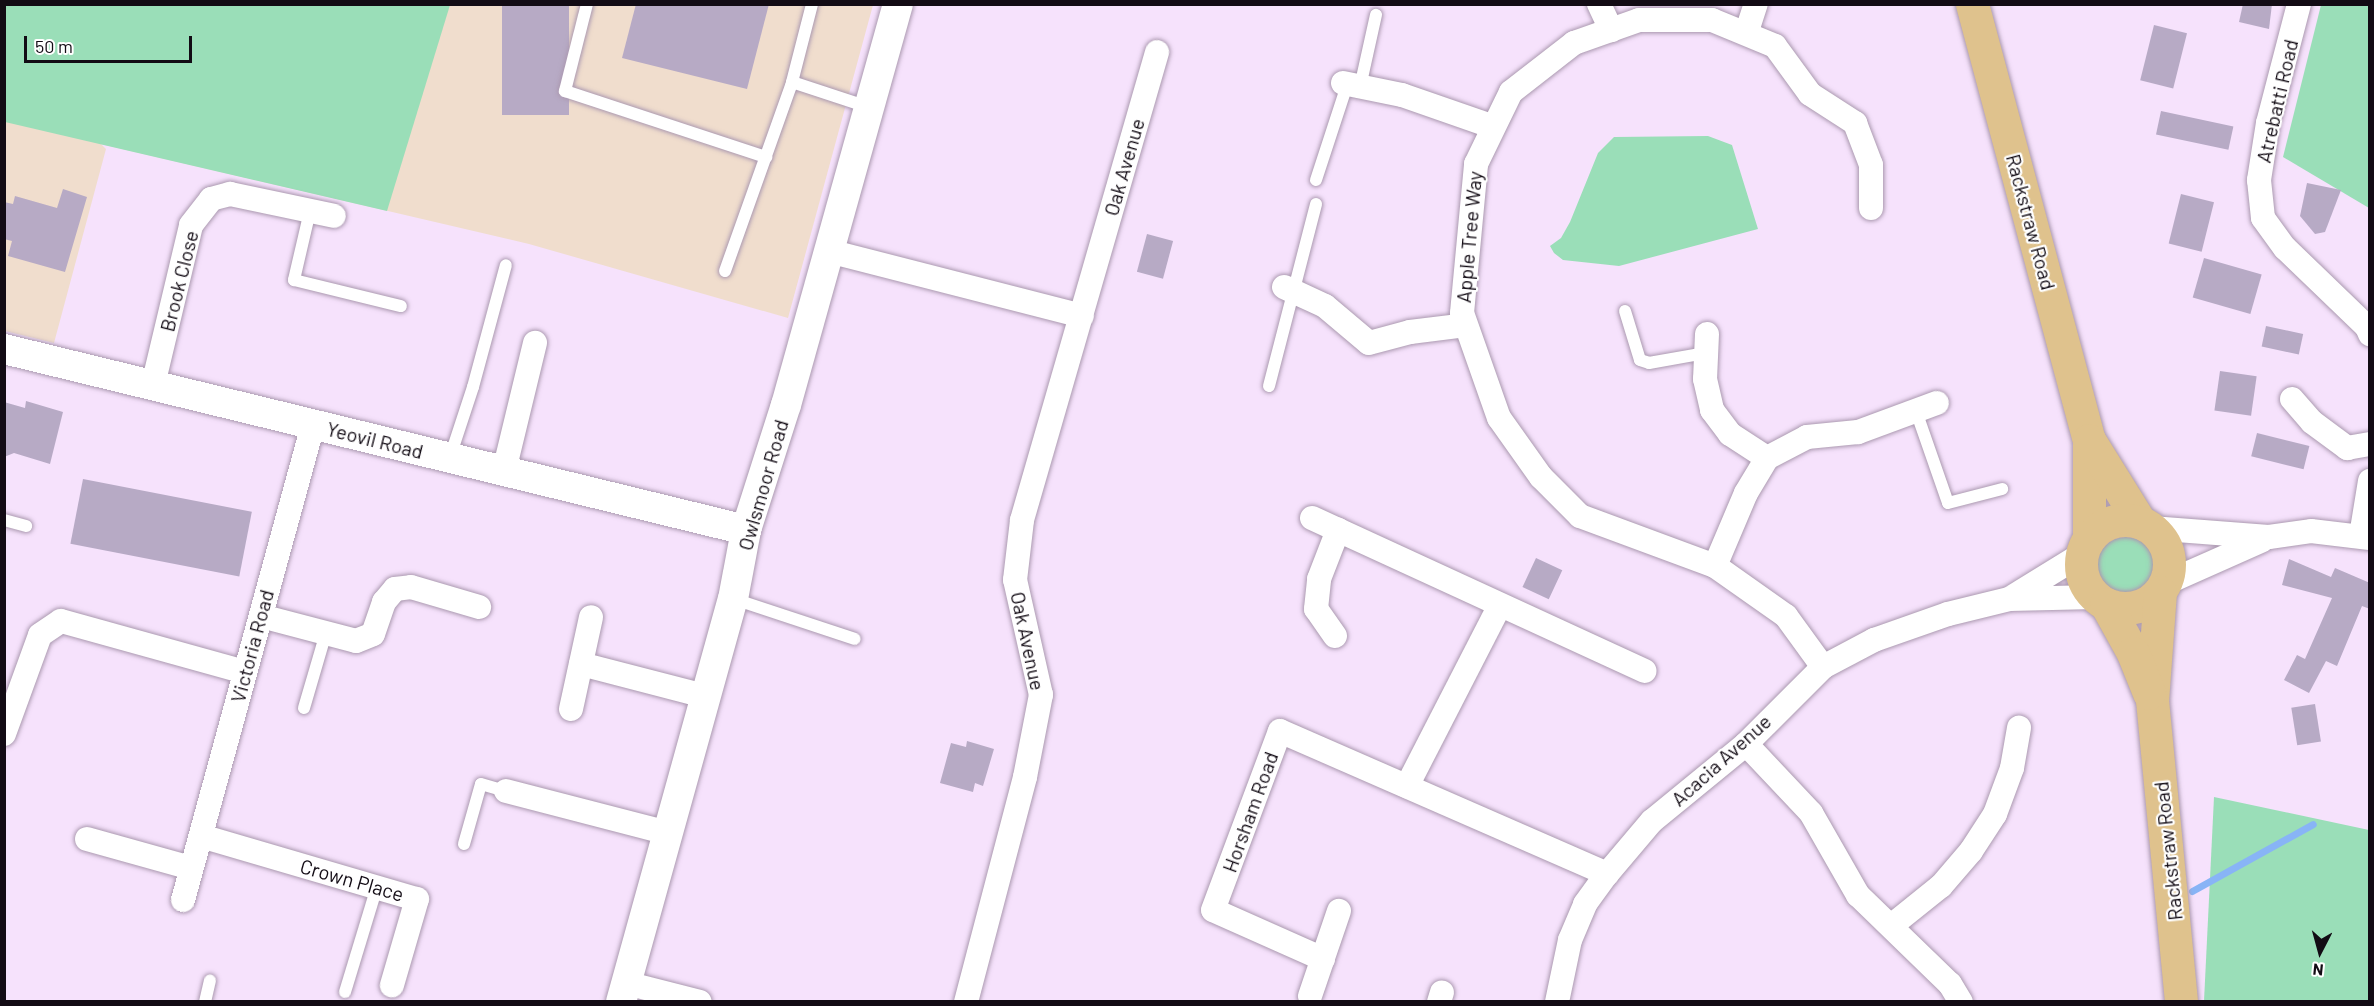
<!DOCTYPE html>
<html>
<head>
<meta charset="utf-8">
<style>
	body { margin:0 }
	#map { position:relative; width:2374px; height:1006px; overflow:hidden; background:#f6e2fc; font-family:Barlow,sans-serif }
	div>[style] { position:absolute }
	.education>* { inset:0; background:#f0ddcd }
	.green>* { inset:0; background:#9adeb8 }
	.round { border-radius:50% }
	.stream>* { height:7px; margin:-3.5px; padding:0 3.5px; transform-origin:3.5px; border-radius:3.5px; background:#88b4f6 }
	.building>* { inset:0; background:#b7aac5; transform-origin:0 0 }
	.roads { filter:drop-shadow(0 0 2px #ab99b0) drop-shadow(0 0 2px #ab99b0) }
	.service>* { height:12px; margin:-6px; padding:0 6px; transform-origin:6px; border-radius:6px; background:#fff }
	.minor>* { height:24px; margin:-12px; padding:0 12px; transform-origin:12px; border-radius:12px; background:#fff }
	.tertiary>* { height:30px; margin:-15px; padding:0 15px; transform-origin:15px; border-radius:15px; background:#fff }
	.primary>* { height:33px; margin:-16.5px; padding:0 16.5px; transform-origin:16.5px; border-radius:16.5px; background:#dfc28d }
	.primary>.ring { margin:-16.5px; padding:0; box-sizing:content-box; background:none; border:33px solid #dfc28d; border-radius:50% }
	span { translate:-50% -50%; white-space:nowrap; text-align:center; line-height:1.15; -webkit-text-stroke:4.5px #fff; paint-order:stroke }
	.street-label { font-size:20px; color:#120b14 }
	.frame { position:absolute; inset:0; border:6px solid #120b14; pointer-events:none }
	.north { position:absolute; left:2290px; top:922px; width:60px; height:60px; -webkit-text-stroke:4px #fff; paint-order:stroke; rotate:186deg; font-size:16px; font-weight:700; line-height:24px; text-align:center; color:#120b14 }
	.north::after { content:''; display:block; margin:auto; width:21px; height:27px; background:#120b14; clip-path:polygon(50% 0,100% 100%,50% 72%,0 100%) }
	.scale { position:absolute; left:24px; top:36px; width:168px; height:27px; box-sizing:border-box; border:3px solid #120b14; border-top:0; padding-left:8px; font-size:18px; line-height:21px; white-space:nowrap; color:#120b14; -webkit-text-stroke:4px #fff; paint-order:stroke }
</style>
</head>
<body>
<div id="map">
	<div class="education">
		<div style="clip-path:polygon(5px 5px,873px 5px,788px 318px,529px 244px,101px 144px,106px 149px,54px 343px,5px 331px)"></div>
	</div>
	<div class="green">
		<div style="clip-path:polygon(5px 4px,450px 4px,450px 5px,387px 211px,5px 122px)"></div>
		<div style="clip-path:polygon(2321px 5px,2369px 5px,2369px 208px,2283px 157px)"></div>
		<div style="clip-path:polygon(1708px 136px,1732px 145px,1758px 229px,1619px 266px,1563px 260px,1554px 253px,1550px 246px,1561px 238px,1570px 222px,1598px 153px,1614px 137px)"></div>
		<div class="round" style="left:2096px;top:537px;width:60px;height:60px"></div>
		<div style="clip-path:polygon(2214px 797px,2369px 830px,2369px 1001px,2204px 1001px)"></div>
	</div>
	<div class="stream">
		<div style="left:2192px;top:891px;width:138px;rotate:-29deg"></div>
	</div>
	<div class="building">
		<div style="left:502px;top:4px;width:67px;height:111px"></div>
		<div style="clip-path:polygon(636px 4px,769px 4px,747px 89px,622px 58px)"></div>
		<div style="clip-path:polygon(2243px 4px,2272px 4px,2269px 29px,2239px 22px)"></div>
		<div style="left:2154px;top:25px;width:34px;height:57px;rotate:14deg"></div>
		<div style="left:2161px;top:111px;width:74px;height:24px;rotate:12deg"></div>
		<div style="clip-path:polygon(2307px 183px,2341px 190px,2325px 232px,2315px 234px,2300px 216px)"></div>
		<div style="clip-path:polygon(63px 189px,87px 197px,65px 272px,8px 256px,12px 241px,4px 239px,4px 202px,13px 204px,15px 196px,57px 208px)"></div>
		<div style="left:2181px;top:194px;width:34px;height:51px;rotate:14deg"></div>
		<div style="left:1147px;top:234px;width:27px;height:39px;rotate:15deg"></div>
		<div style="left:2204px;top:258px;width:60px;height:41px;rotate:16deg"></div>
		<div style="left:2266px;top:326px;width:38px;height:21px;rotate:12deg"></div>
		<div style="left:2220px;top:371px;width:37px;height:40px;rotate:8deg"></div>
		<div style="clip-path:polygon(26px 401px,63px 412px,50px 464px,14px 453px,4px 457px,4px 402px,25px 408px)"></div>
		<div style="left:2257px;top:433px;width:54px;height:24px;rotate:14deg"></div>
		<div style="left:83px;top:479px;width:172px;height:66px;rotate:11deg"></div>
		<div style="left:1536px;top:558px;width:29px;height:32px;rotate:25deg"></div>
		<div style="clip-path:polygon(2289px 559px,2331px 577px,2335px 568px,2370px 583px,2370px 609px,2362px 606px,2337px 666px,2326px 661px,2309px 693px,2284px 680px,2297px 655px,2305px 659px,2332px 598px,2282px 585px)"></div>
		<div style="left:2315px;top:704px;width:38px;height:24px;rotate:81deg"></div>
		<div style="clip-path:polygon(967px 741px,994px 749px,983px 786px,975px 783px,973px 792px,940px 783px,951px 743px,966px 747px)"></div>
	</div>
	<div class="roads">
		<div class="service">
			<div style="left:587px;top:4px;width:90px;rotate:104.2deg"></div>
			<div style="left:565px;top:91px;width:212px;rotate:18.2deg"></div>
			<div style="left:792px;top:82px;width:80px;rotate:18.2deg"></div>
			<div style="left:1360px;top:87px;width:74px;rotate:-77.5deg"></div>
			<div style="left:1316px;top:180px;width:100px;rotate:-71.9deg"></div>
			<div style="left:310px;top:211px;width:71px;rotate:103.1deg"></div>
			<div style="left:294px;top:280px;width:110px;rotate:13.7deg"></div>
			<div style="left:725px;top:271px;width:196px;rotate:-70.4deg"></div>
			<div style="left:791px;top:86px;width:85px;rotate:-75.6deg"></div>
			<div style="left:1625px;top:311px;width:51px;rotate:73deg"></div>
			<div style="left:1640px;top:360px;width:9px;rotate:18deg"></div>
			<div style="left:1649px;top:363px;width:58px;rotate:-10deg"></div>
			<div style="left:1269px;top:386px;width:188px;rotate:-75.5deg"></div>
			<div style="left:1916px;top:411px;width:97px;rotate:70.8deg"></div>
			<div style="left:1948px;top:503px;width:56px;rotate:-14.5deg"></div>
			<div style="left:450px;top:457px;width:74px;rotate:-71.8deg"></div>
			<div style="left:473px;top:387px;width:126px;rotate:-74.9deg"></div>
			<div style="left:4px;top:520px;width:23px;rotate:15deg"></div>
			<div style="left:734px;top:599px;width:127px;rotate:18.3deg"></div>
			<div style="left:304px;top:708px;width:78px;rotate:-73.7deg"></div>
			<div style="left:464px;top:844px;width:62px;rotate:-74.2deg"></div>
			<div style="left:481px;top:784px;width:26px;rotate:16deg"></div>
			<div style="left:345px;top:992px;width:110px;rotate:-73.1deg"></div>
			<div style="left:205px;top:1002px;width:22px;rotate:-77deg"></div>
		</div>
		<div class="minor">
			<div style="left:1599px;top:4px;width:29px;rotate:65deg"></div>
			<div style="left:2299px;top:4px;width:123px;rotate:104.6deg"></div>
			<div style="left:2268px;top:123px;width:58px;rotate:99deg"></div>
			<div style="left:2259px;top:180px;width:38px;rotate:84deg"></div>
			<div style="left:2263px;top:218px;width:37px;rotate:54deg"></div>
			<div style="left:2285px;top:248px;width:114px;rotate:43.9deg"></div>
			<div style="left:2367px;top:327px;width:8px;rotate:67deg"></div>
			<div style="left:1747px;top:31px;width:28px;rotate:-72deg"></div>
			<div style="left:1343px;top:83px;width:60px;rotate:11.5deg"></div>
			<div style="left:1402px;top:95px;width:94px;rotate:19.2deg"></div>
			<div style="left:829px;top:251px;width:261px;rotate:14.4deg"></div>
			<div style="left:1284px;top:287px;width:45px;rotate:24.9deg"></div>
			<div style="left:1325px;top:306px;width:57px;rotate:40.1deg"></div>
			<div style="left:1369px;top:343px;width:42px;rotate:-15deg"></div>
			<div style="left:1410px;top:332px;width:56px;rotate:-7.1deg"></div>
			<div style="left:1707px;top:334px;width:45px;rotate:92.5deg"></div>
			<div style="left:1705px;top:379px;width:32px;rotate:77deg"></div>
			<div style="left:1712px;top:410px;width:30px;rotate:53deg"></div>
			<div style="left:1730px;top:434px;width:44px;rotate:33deg"></div>
			<div style="left:153px;top:385px;width:164px;rotate:-76.6deg"></div>
			<div style="left:191px;top:225px;width:33px;rotate:-52deg"></div>
			<div style="left:211px;top:199px;width:20px;rotate:-15deg"></div>
			<div style="left:230px;top:194px;width:106px;rotate:11.9deg"></div>
			<div style="left:2292px;top:399px;width:30px;rotate:49deg"></div>
			<div style="left:2312px;top:422px;width:44px;rotate:36.6deg"></div>
			<div style="left:2347px;top:448px;width:23px;rotate:-10deg"></div>
			<div style="left:504px;top:471px;width:132px;rotate:-76.4deg"></div>
			<div style="left:1312px;top:518px;width:366px;rotate:24.7deg"></div>
			<div style="left:2151px;top:528px;width:118px;rotate:4.4deg"></div>
			<div style="left:2269px;top:537px;width:42px;rotate:-8.1deg"></div>
			<div style="left:2311px;top:531px;width:59px;rotate:6.8deg"></div>
			<div style="left:2361px;top:536px;width:56px;rotate:-80.7deg"></div>
			<div style="left:1715px;top:566px;width:79px;rotate:-67deg"></div>
			<div style="left:1746px;top:493px;width:41px;rotate:-59deg"></div>
			<div style="left:1767px;top:458px;width:45px;rotate:-27.7deg"></div>
			<div style="left:1807px;top:437px;width:51px;rotate:-5.6deg"></div>
			<div style="left:1858px;top:432px;width:84px;rotate:-20.2deg"></div>
			<div style="left:2166px;top:583px;width:104px;rotate:-23.9deg"></div>
			<div style="left:2014px;top:596px;width:80px;rotate:-31.7deg"></div>
			<div style="left:261px;top:616px;width:98px;rotate:14.7deg"></div>
			<div style="left:356px;top:641px;width:18px;rotate:-22deg"></div>
			<div style="left:373px;top:634px;width:34px;rotate:-71deg"></div>
			<div style="left:384px;top:602px;width:17px;rotate:-50deg"></div>
			<div style="left:395px;top:589px;width:16px;rotate:-7deg"></div>
			<div style="left:411px;top:587px;width:71px;rotate:16.4deg"></div>
			<div style="left:1335px;top:636px;width:33px;rotate:-125deg"></div>
			<div style="left:1316px;top:609px;width:30px;rotate:-84deg"></div>
			<div style="left:1319px;top:579px;width:53px;rotate:-68.8deg"></div>
			<div style="left:581px;top:664px;width:128px;rotate:14.5deg"></div>
			<div style="left:1823px;top:667px;width:63px;rotate:-126deg"></div>
			<div style="left:1786px;top:616px;width:87px;rotate:-144.8deg"></div>
			<div style="left:1715px;top:566px;width:144px;rotate:-159.7deg"></div>
			<div style="left:1580px;top:516px;width:55px;rotate:-135deg"></div>
			<div style="left:1541px;top:477px;width:72px;rotate:-125.4deg"></div>
			<div style="left:1499px;top:418px;width:111px;rotate:-109.4deg"></div>
			<div style="left:1462px;top:313px;width:150px;rotate:-84.6deg"></div>
			<div style="left:1476px;top:164px;width:80px;rotate:-64.1deg"></div>
			<div style="left:1511px;top:92px;width:80px;rotate:-37.9deg"></div>
			<div style="left:1574px;top:43px;width:69px;rotate:-19.5deg"></div>
			<div style="left:1639px;top:20px;width:73px"></div>
			<div style="left:1712px;top:20px;width:68px;rotate:22.4deg"></div>
			<div style="left:1775px;top:46px;width:59px;rotate:53.9deg"></div>
			<div style="left:1810px;top:94px;width:54px;rotate:32.8deg"></div>
			<div style="left:1855px;top:123px;width:45px;rotate:69.1deg"></div>
			<div style="left:1871px;top:165px;width:43px;rotate:90deg"></div>
			<div style="left:571px;top:709px;width:94px;rotate:-77.7deg"></div>
			<div style="left:4px;top:734px;width:105px;rotate:-70deg"></div>
			<div style="left:40px;top:635px;width:25px;rotate:-34deg"></div>
			<div style="left:61px;top:621px;width:191px;rotate:15.5deg"></div>
			<div style="left:1746px;top:744px;width:95px;rotate:46.7deg"></div>
			<div style="left:1811px;top:813px;width:95px;rotate:60.2deg"></div>
			<div style="left:1858px;top:895px;width:128px;rotate:44.1deg"></div>
			<div style="left:1950px;top:984px;width:21px;rotate:59deg"></div>
			<div style="left:1407px;top:786px;width:203px;rotate:-62.8deg"></div>
			<div style="left:506px;top:791px;width:167px;rotate:14.5deg"></div>
			<div style="left:201px;top:836px;width:225px;rotate:16.3deg"></div>
			<div style="left:417px;top:899px;width:90px;rotate:106.2deg"></div>
			<div style="left:87px;top:839px;width:108px;rotate:15.6deg"></div>
			<div style="left:183px;top:900px;width:493px;rotate:-74.7deg"></div>
			<div style="left:1891px;top:926px;width:64px;rotate:-38.7deg"></div>
			<div style="left:1941px;top:886px;width:46px;rotate:-49.4deg"></div>
			<div style="left:1971px;top:851px;width:44px;rotate:-57deg"></div>
			<div style="left:1995px;top:814px;width:49px;rotate:-69.7deg"></div>
			<div style="left:2012px;top:768px;width:41px;rotate:-80.1deg"></div>
			<div style="left:1323px;top:959px;width:120px;rotate:-156deg"></div>
			<div style="left:1213px;top:910px;width:191px;rotate:-69.5deg"></div>
			<div style="left:1280px;top:731px;width:357px;rotate:23.6deg"></div>
			<div style="left:626px;top:983px;width:76px;rotate:14.4deg"></div>
			<div style="left:1310px;top:996px;width:90px;rotate:-71.2deg"></div>
			<div style="left:966px;top:1002px;width:233px;rotate:-75.3deg"></div>
			<div style="left:1025px;top:777px;width:84px;rotate:-79deg"></div>
			<div style="left:1041px;top:695px;width:118px;rotate:-102.7deg"></div>
			<div style="left:1015px;top:580px;width:60px;rotate:-83.3deg"></div>
			<div style="left:1022px;top:520px;width:487px;rotate:-73.9deg"></div>
			<div style="left:1439px;top:1002px;width:10px;rotate:-73deg"></div>
			<div style="left:1557px;top:1002px;width:63px;rotate:-78.2deg"></div>
			<div style="left:1570px;top:940px;width:39px;rotate:-67deg"></div>
			<div style="left:1585px;top:904px;width:37px;rotate:-54deg"></div>
			<div style="left:1607px;top:874px;width:70px;rotate:-49.7deg"></div>
			<div style="left:1652px;top:821px;width:122px;rotate:-39.3deg"></div>
			<div style="left:1746px;top:744px;width:109px;rotate:-45deg"></div>
			<div style="left:1823px;top:667px;width:58px;rotate:-27.9deg"></div>
			<div style="left:1874px;top:640px;width:78px;rotate:-19.4deg"></div>
			<div style="left:1948px;top:614px;width:63px;rotate:-13.8deg"></div>
			<div style="left:2009px;top:599px;width:86px;rotate:-1.3deg"></div>
		</div>
		<div class="tertiary">
			<div style="left:4px;top:349px;width:764px;rotate:13.71deg"></div>
			<div style="left:621px;top:1002px;width:418px;rotate:-74.5deg"></div>
			<div style="left:733px;top:599px;width:70px;rotate:-79.3deg"></div>
			<div style="left:746px;top:530px;width:131px;rotate:-72.3deg"></div>
			<div style="left:786px;top:405px;width:416px;rotate:-74.4deg"></div>
		</div>
		<div class="primary">
			<div style="left:1972px;top:4px;width:451px;rotate:75deg"></div>
			<div style="left:2089px;top:440px;width:98px;rotate:90deg"></div>
			<div style="left:2089px;top:440px;width:97px;rotate:58.1deg"></div>
			<div class="ring" style="left:2081px;top:520px;width:55px;height:55px"></div>
			<div style="left:2160px;top:592px;width:108px;rotate:94.2deg"></div>
			<div style="left:2152px;top:700px;width:303px;rotate:84.5deg"></div>
			<div style="left:2106px;top:604px;width:56px;rotate:61.1deg"></div>
			<div style="left:2133px;top:653px;width:43px;rotate:68.2deg"></div>
		</div>
	</div>
	<div class="street-label">
		<span style="left:2277px;top:101px;rotate:-77deg">Atrebatti Road</span>
		<span style="left:1124px;top:167px;rotate:-74deg">Oak Avenue</span>
		<span style="left:2031px;top:222px;rotate:75deg">Rackstraw Road</span>
		<span style="left:1469px;top:237px;rotate:-85deg">Apple Tree Way</span>
		<span style="left:179px;top:281px;rotate:-76deg">Brook Close</span>
		<span style="left:375px;top:440px;rotate:14deg">Yeovil Road</span>
		<span style="left:763px;top:485px;rotate:-74deg">Owlsmoor Road</span>
		<span style="left:1028px;top:641px;rotate:78deg">Oak Avenue</span>
		<span style="left:252px;top:646px;rotate:-75deg">Victoria Road</span>
		<span style="left:1721px;top:760px;rotate:-42deg">Acacia Avenue</span>
		<span style="left:1250px;top:812px;rotate:-70deg">Horsham Road</span>
		<span style="left:2168px;top:851px;rotate:-96deg">Rackstraw Road</span>
		<span style="left:352px;top:880px;rotate:16deg">Crown Place</span>
	</div>
	<div class="frame"></div>
	<div class="north">N</div>
	<div class="scale">50 m</div>
</div>
</body>
</html>
